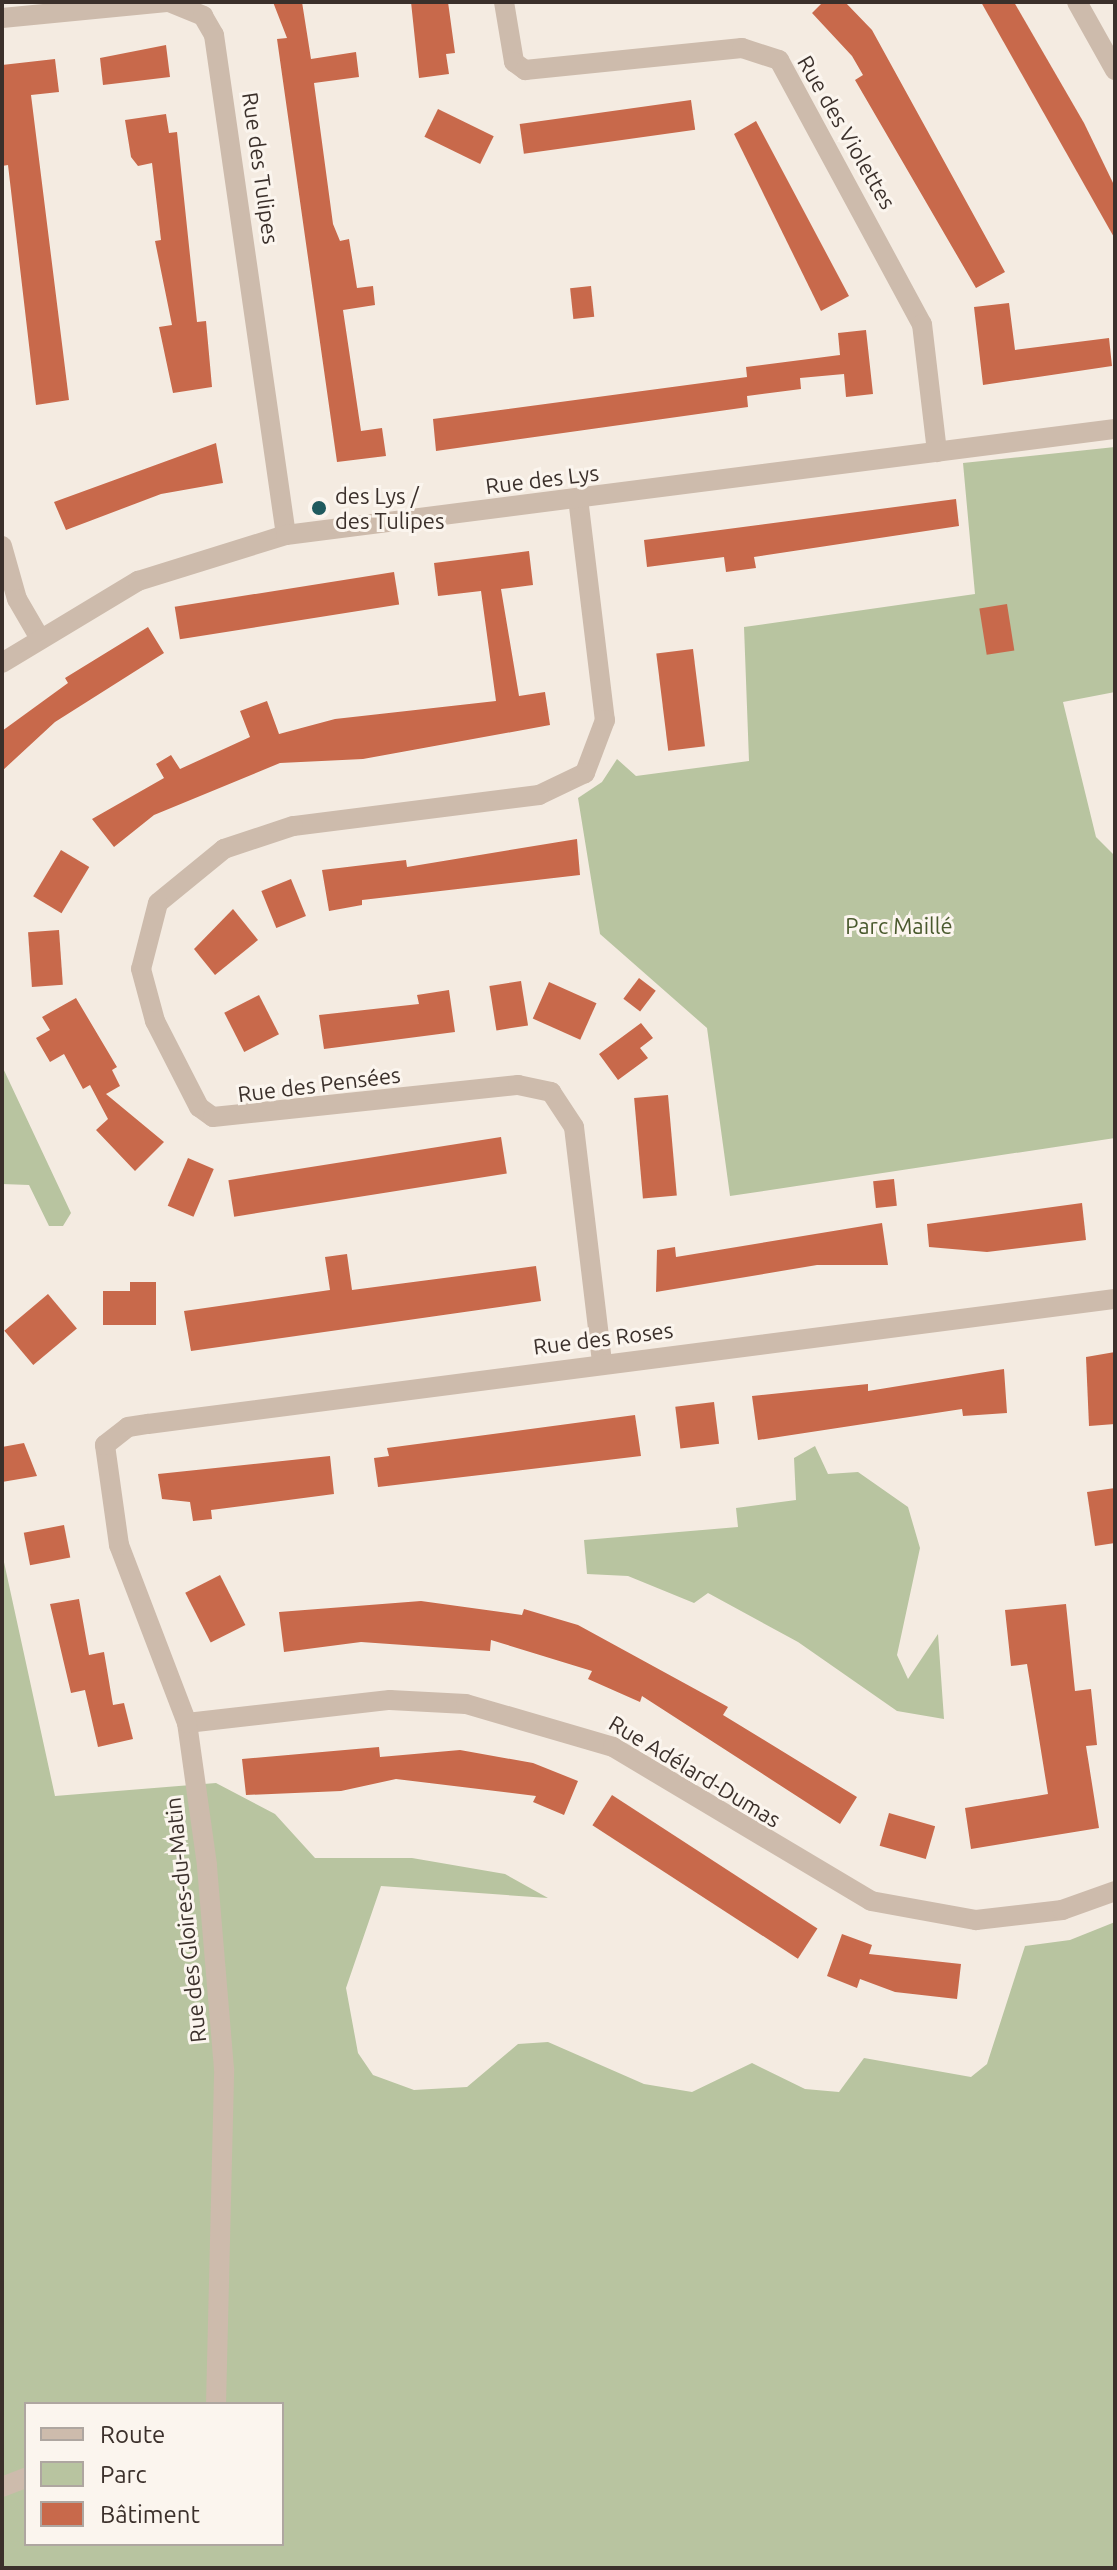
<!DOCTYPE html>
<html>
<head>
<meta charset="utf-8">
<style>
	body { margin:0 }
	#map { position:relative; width:1117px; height:2570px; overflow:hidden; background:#f4ebe1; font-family:Ubuntu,sans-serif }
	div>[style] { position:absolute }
	.green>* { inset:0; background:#b8c4a0 }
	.building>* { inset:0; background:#c8694b; transform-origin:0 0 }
	.minor>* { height:20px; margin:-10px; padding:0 10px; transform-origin:10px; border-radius:10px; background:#cdbbac }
	.dots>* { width:22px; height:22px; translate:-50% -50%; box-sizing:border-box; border:4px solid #fbf5ee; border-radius:50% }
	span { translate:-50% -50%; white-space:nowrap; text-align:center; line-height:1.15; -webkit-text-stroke:6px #fbf5ee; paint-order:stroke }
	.street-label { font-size:22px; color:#3b302b }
	.poi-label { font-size:22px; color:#3b302b }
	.left { translate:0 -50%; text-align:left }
	.park-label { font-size:22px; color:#4a5a2e }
	.frame { position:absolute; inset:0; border:4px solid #3b302b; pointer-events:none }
	.legend { position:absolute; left:24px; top:2402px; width:260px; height:144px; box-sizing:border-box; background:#fbf5ee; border:2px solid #aea6a0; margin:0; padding:10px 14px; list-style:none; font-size:24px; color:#3b302b }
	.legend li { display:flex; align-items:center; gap:16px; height:40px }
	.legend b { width:40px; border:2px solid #aea6a0 }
</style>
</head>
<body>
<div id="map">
	<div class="green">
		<div style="clip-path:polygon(1115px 447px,1115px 692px,1063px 702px,1096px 837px,1115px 856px,1115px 1138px,730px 1196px,707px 1028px,600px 934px,578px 798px,602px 782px,617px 759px,636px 776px,749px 761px,744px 627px,975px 594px,963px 463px)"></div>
		<div style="clip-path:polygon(2px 1066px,71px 1213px,63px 1226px,49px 1226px,29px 1185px,2px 1184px)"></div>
		<div style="clip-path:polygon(815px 1446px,828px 1474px,858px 1472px,908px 1507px,920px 1548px,897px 1655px,908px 1679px,938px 1634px,944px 1719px,897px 1711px,798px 1642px,708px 1593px,694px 1603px,628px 1576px,587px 1574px,584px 1540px,738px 1527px,736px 1508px,796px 1500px,794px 1458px)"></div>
		<div style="clip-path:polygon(evenodd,2px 1553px,55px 1796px,216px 1783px,275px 1814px,315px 1858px,412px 1858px,505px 1874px,548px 1898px,381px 1886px,346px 1988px,358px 2053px,373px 2075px,414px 2090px,467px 2087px,518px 2044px,548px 2042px,644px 2084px,692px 2092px,752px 2063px,805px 2089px,839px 2092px,864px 2058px,971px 2077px,987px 2064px,1025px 1946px,1070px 1940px,1115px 1922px,1115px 2568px,2px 2568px,2px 1553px,26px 2404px,282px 2404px,282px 2544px,26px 2544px,26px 2404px)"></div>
	</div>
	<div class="building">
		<div style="clip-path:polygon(273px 2px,302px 2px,311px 59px,356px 52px,359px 77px,314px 83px,333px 224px,340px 241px,349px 239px,357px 288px,373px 286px,375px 305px,343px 310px,361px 431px,382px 428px,386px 456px,337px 462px,277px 39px,287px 38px)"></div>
		<div style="clip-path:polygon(411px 2px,448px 2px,455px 53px,446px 54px,449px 74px,419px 78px)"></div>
		<div style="clip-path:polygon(823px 2px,845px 2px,872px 30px,1005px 272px,976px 288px,855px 80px,863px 75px,852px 56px,812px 13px)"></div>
		<div style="clip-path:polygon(981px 2px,1014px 2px,1084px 123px,1115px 187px,1115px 239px)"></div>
		<div style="clip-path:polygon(166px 45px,170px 77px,103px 85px,100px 58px)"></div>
		<div style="clip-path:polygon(55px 59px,59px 92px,31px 95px,69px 400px,36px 405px,8px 165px,2px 166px,2px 65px)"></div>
		<div style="left:691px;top:100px;width:30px;height:173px;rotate:82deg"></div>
		<div style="left:438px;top:109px;width:62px;height:31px;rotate:26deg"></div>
		<div style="clip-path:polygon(166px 114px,169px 133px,177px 132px,197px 322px,206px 321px,212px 387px,173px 393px,159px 327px,172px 325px,155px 241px,161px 240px,152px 163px,138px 166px,131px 157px,125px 120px)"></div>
		<div style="clip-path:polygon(756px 121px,849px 296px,821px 311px,734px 134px)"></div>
		<div style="left:591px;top:286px;width:31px;height:21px;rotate:84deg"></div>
		<div style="clip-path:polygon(1009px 303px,1015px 350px,1109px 338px,1112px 366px,983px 385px,974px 307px)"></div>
		<div style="clip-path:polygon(866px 330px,873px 394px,846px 397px,844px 374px,800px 378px,801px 389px,747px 396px,748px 407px,436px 451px,433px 419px,747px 377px,746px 367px,840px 355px,838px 333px)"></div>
		<div style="clip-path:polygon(216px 443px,223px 483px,161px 494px,66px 530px,54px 502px)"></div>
		<div style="clip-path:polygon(956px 499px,959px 526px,754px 557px,756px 568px,726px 572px,724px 557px,647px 567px,644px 540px)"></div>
		<div style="clip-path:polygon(529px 551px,533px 585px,501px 589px,519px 696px,545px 692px,550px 725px,363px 759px,280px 763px,154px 815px,114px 847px,92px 819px,164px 778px,156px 764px,171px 755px,180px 769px,250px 737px,240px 711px,267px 701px,279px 734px,335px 719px,496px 701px,481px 591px,438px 596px,434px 563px)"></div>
		<div style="left:394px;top:572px;width:33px;height:222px;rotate:81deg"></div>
		<div style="left:1007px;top:604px;width:47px;height:28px;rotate:81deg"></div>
		<div style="clip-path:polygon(148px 627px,164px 653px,55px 722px,2px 771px,2px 731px,68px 683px,65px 678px)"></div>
		<div style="left:693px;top:649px;width:98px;height:37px;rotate:83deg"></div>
		<div style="clip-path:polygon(577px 839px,580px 875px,362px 900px,362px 905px,329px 911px,322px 870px,406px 860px,407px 867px)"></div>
		<div style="left:61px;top:850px;width:33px;height:54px;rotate:31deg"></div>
		<div style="left:291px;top:879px;width:40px;height:32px;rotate:68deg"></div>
		<div style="clip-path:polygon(233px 909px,258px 940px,215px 975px,194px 949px)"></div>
		<div style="left:59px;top:930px;width:55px;height:31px;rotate:86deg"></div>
		<div style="left:639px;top:978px;width:21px;height:26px;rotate:37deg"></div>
		<div style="left:521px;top:981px;width:45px;height:32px;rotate:81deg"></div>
		<div style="left:549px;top:982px;width:52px;height:40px;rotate:24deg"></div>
		<div style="clip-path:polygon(449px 990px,455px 1032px,324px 1049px,319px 1015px,419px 1004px,417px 995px)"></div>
		<div style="left:259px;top:995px;width:44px;height:39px;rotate:63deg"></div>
		<div style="clip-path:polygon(76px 998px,117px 1067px,112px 1070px,120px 1086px,106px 1094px,164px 1142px,135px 1171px,96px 1130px,108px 1119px,90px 1085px,83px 1089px,64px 1054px,50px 1062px,36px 1038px,50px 1030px,42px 1017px)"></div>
		<div style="clip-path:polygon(641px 1023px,653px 1038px,640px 1048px,648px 1058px,618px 1080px,599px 1054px)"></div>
		<div style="left:668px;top:1095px;width:101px;height:34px;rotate:85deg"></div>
		<div style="left:501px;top:1137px;width:37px;height:276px;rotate:81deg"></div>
		<div style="left:188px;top:1158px;width:28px;height:52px;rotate:23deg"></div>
		<div style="left:894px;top:1179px;width:27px;height:21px;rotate:84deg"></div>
		<div style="clip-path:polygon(1082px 1203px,1086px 1240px,987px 1252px,929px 1247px,927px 1224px)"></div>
		<div style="clip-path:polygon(882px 1223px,888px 1265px,817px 1265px,656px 1292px,657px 1250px,675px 1247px,676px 1257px)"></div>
		<div style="clip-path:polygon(347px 1254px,352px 1290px,536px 1266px,541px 1301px,191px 1351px,184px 1311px,330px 1290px,325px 1257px)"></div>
		<div style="clip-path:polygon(130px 1282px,156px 1282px,156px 1325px,103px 1325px,103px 1291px,130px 1291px)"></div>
		<div style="left:48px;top:1294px;width:45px;height:57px;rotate:50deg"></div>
		<div style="clip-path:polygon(1115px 1352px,1115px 1424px,1089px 1426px,1086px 1357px)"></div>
		<div style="clip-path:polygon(1004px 1369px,1007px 1413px,963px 1416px,962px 1409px,758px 1440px,752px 1396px,868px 1384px,868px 1391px)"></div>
		<div style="left:714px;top:1402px;width:42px;height:39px;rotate:83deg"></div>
		<div style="clip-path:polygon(635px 1415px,641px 1456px,378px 1487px,374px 1458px,389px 1456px,387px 1448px)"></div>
		<div style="clip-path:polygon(24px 1443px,37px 1476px,2px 1482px,2px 1447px)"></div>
		<div style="clip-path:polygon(330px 1456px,334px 1494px,211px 1510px,212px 1519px,193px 1521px,190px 1502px,162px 1499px,158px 1474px)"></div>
		<div style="clip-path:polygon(1115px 1488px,1115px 1543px,1095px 1546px,1087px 1492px)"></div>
		<div style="left:64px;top:1525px;width:33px;height:41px;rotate:79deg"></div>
		<div style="left:220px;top:1575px;width:56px;height:39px;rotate:63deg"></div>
		<div style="clip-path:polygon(79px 1599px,89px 1655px,104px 1652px,113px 1705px,124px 1703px,133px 1739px,98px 1747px,85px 1690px,71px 1693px,50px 1604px)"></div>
		<div style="clip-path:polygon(421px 1601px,522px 1615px,524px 1609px,578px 1625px,728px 1707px,723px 1715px,857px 1797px,840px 1824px,642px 1696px,640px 1702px,588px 1679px,592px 1671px,491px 1640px,490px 1651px,361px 1642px,284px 1652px,279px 1612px)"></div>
		<div style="clip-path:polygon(1066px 1604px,1075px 1691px,1091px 1689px,1097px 1745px,1086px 1746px,1099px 1828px,971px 1849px,965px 1808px,1048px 1794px,1027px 1664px,1011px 1666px,1005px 1610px)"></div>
		<div style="clip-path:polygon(379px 1747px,380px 1757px,460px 1750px,533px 1763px,578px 1781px,564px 1815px,533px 1802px,536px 1796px,396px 1779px,341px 1791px,246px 1795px,242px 1759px)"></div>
		<div style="left:612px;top:1795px;width:245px;height:36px;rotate:33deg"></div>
		<div style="left:889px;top:1813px;width:48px;height:34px;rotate:16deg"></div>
		<div style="clip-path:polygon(842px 1934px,872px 1945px,869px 1954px,961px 1964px,957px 1999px,895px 1992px,860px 1979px,857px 1988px,827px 1976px)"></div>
	</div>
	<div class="minor">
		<div style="left:504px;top:2px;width:61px;rotate:80.5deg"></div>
		<div style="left:514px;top:62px;width:14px;rotate:36deg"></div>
		<div style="left:525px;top:70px;width:218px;rotate:-5.8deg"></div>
		<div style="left:742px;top:48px;width:39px;rotate:18deg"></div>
		<div style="left:779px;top:60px;width:300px;rotate:61.6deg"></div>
		<div style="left:922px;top:324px;width:129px;rotate:83.3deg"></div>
		<div style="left:1077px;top:2px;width:78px;rotate:60.8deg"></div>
		<div style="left:2px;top:18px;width:168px;rotate:-5.5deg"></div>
		<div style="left:169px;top:2px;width:37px;rotate:22deg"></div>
		<div style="left:203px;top:16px;width:22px;rotate:60deg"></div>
		<div style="left:214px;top:35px;width:505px;rotate:81.81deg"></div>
		<div style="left:578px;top:498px;width:224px;rotate:83.1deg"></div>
		<div style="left:605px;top:720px;width:57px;rotate:110.7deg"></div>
		<div style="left:585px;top:773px;width:51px;rotate:154.4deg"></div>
		<div style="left:539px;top:795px;width:248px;rotate:172.8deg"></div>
		<div style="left:293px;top:826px;width:73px;rotate:161.6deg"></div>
		<div style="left:224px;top:849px;width:85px;rotate:140.7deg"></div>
		<div style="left:158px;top:903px;width:68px;rotate:104.4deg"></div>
		<div style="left:141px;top:969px;width:54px;rotate:74.9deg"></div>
		<div style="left:155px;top:1021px;width:97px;rotate:62.9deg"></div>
		<div style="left:199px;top:1107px;width:17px;rotate:36deg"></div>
		<div style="left:213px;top:1117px;width:307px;rotate:-6deg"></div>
		<div style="left:518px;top:1085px;width:34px;rotate:12deg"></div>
		<div style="left:551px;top:1092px;width:42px;rotate:56.7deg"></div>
		<div style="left:574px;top:1127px;width:237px;rotate:83.2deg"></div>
		<div style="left:2px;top:546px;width:55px;rotate:74.2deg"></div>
		<div style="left:17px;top:599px;width:44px;rotate:59.9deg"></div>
		<div style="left:2px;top:663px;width:159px;rotate:-31.1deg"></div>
		<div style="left:138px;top:581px;width:155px;rotate:-17.3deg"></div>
		<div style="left:286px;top:535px;width:836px;rotate:-7.29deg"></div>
		<div style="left:187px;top:1723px;width:204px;rotate:-6.5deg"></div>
		<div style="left:390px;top:1700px;width:76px;rotate:3deg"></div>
		<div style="left:466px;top:1704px;width:153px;rotate:16.3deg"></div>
		<div style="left:613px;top:1747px;width:300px;rotate:30.8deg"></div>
		<div style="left:871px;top:1901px;width:107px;rotate:10.3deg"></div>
		<div style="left:976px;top:1920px;width:87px;rotate:-6.6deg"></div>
		<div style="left:1062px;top:1910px;width:56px;rotate:-19.7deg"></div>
		<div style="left:216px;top:2404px;width:335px;rotate:-88.6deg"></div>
		<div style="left:224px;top:2069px;width:205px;rotate:-94.8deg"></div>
		<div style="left:207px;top:1865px;width:143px;rotate:-98deg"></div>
		<div style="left:187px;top:1723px;width:191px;rotate:-110.9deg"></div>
		<div style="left:119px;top:1545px;width:101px;rotate:-98deg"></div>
		<div style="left:105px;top:1445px;width:29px;rotate:-38deg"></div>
		<div style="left:128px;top:1427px;width:20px;rotate:-9deg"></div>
		<div style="left:148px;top:1424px;width:975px;rotate:-7.37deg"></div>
		<div style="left:2px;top:2487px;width:26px;rotate:-21deg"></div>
	</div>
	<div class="dots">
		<div style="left:319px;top:508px;background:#1f5a5e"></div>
	</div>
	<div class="street-label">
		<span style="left:847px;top:132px;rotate:60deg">Rue des Violettes</span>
		<span style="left:261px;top:168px;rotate:82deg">Rue des Tulipes</span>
		<span style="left:542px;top:479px;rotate:-7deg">Rue des Lys</span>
		<span style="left:319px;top:1084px;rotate:-7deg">Rue des Pensées</span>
		<span style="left:603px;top:1338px;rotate:-7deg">Rue des Roses</span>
		<span style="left:695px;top:1771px;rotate:31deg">Rue Adélard-Dumas</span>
		<span style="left:185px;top:1920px;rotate:-96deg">Rue des Gloires-du-Matin</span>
	</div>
	<div class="poi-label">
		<span class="left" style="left:335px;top:508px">des Lys /<br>des Tulipes</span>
	</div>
	<div class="park-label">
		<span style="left:899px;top:926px">Parc Maillé</span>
	</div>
	<div class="frame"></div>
	<ul class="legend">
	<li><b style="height:10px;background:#cdbbac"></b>Route</li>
	<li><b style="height:22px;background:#b8c4a0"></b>Parc</li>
	<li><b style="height:22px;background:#c8694b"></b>Bâtiment</li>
	</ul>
</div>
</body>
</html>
